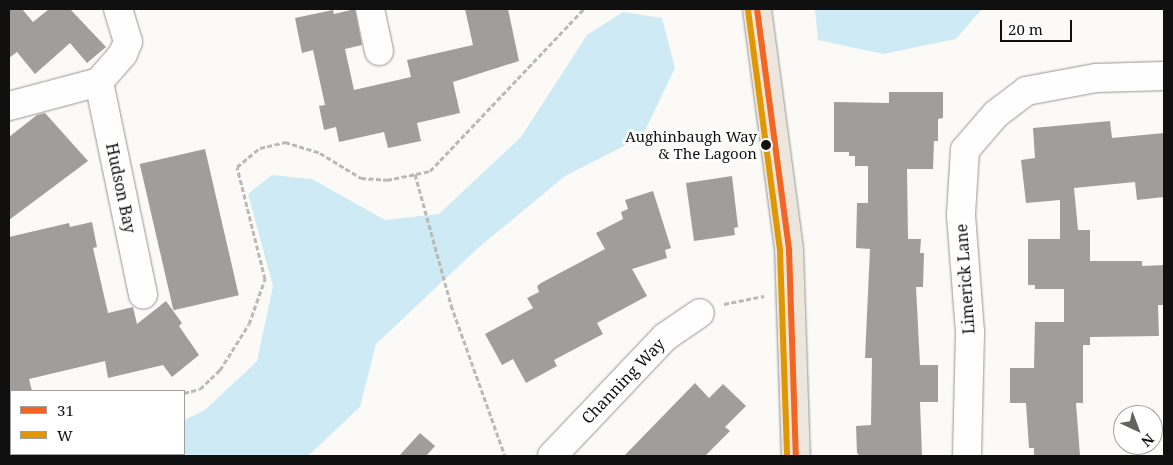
<!DOCTYPE html>
<html>
<head>
<meta charset="utf-8">
<style>
	body { margin:0 }
	#map { position:relative; width:1173px; height:465px; overflow:hidden; background:#fcfaf6; font-family:"Noto Serif",serif }
	div>[style] { position:absolute }
	.water>* { inset:0; background:#ceebf5 }
	.building>* { inset:0; background:#a09e9b; transform-origin:0 0 }
	.path>* { height:3px; margin-top:-1.5px; transform-origin:0; background:repeating-linear-gradient(90deg,#b9b9b8 0 5px,transparent 0 7.5px) }
	.roads { filter:drop-shadow(0 0 1px #969594) drop-shadow(0 0 1px #969594) }
	.minor>* { height:28px; margin:-14px; padding:0 14px; transform-origin:14px; border-radius:14px; background:#fffefe }
	.major>* { height:28px; margin:-14px; padding:0 14px; transform-origin:14px; border-radius:14px; background:#ece6dc }
	.bus-1>* { height:6px; margin:-3px; padding:0 3px; transform-origin:3px; border-radius:3px; background:#f26522 }
	.bus-2>* { height:6px; margin:-3px; padding:0 3px; transform-origin:3px; border-radius:3px; background:#e09702 }
	.dots>* { width:14px; height:14px; translate:-50% -50%; box-sizing:border-box; border:2px solid #fff; border-radius:50% }
	span { translate:-50% -50%; white-space:nowrap; text-align:center; line-height:1.15; -webkit-text-stroke:5px #fff; paint-order:stroke }
	.bus-label { font-size:15px; color:#101010 }
	.right { translate:-100% -50%; text-align:right }
	.street-label { font-size:16px; color:#101010 }
	.frame { position:absolute; inset:0; border:10px solid #101010; pointer-events:none }
	.legend { position:absolute; left:10px; top:390px; width:175px; height:65px; box-sizing:border-box; background:#fff; border:1px solid #9f9f9f; margin:0; padding:6px 9px; list-style:none; font-size:15px; color:#101010 }
	.legend li { display:flex; align-items:center; gap:10px; height:25px }
	.legend b { width:25px; border:1px solid #9f9f9f }
	.north { position:absolute; left:1113px; top:405px; width:50px; height:50px; box-sizing:border-box; background:#fff; border:1px solid #9f9f9f; border-radius:50%; rotate:137deg; font-size:14px; font-weight:700; line-height:20px; text-align:center; color:#101010 }
	.north::after { content:''; display:block; margin:auto; width:18px; height:22px; background:#636260; clip-path:polygon(50% 0,100% 100%,50% 72%,0 100%) }
	.scale { position:absolute; left:1000px; top:20px; width:72px; height:22px; box-sizing:border-box; border:2px solid #101010; border-top:0; padding-left:6px; font-size:15px; line-height:18px; white-space:nowrap; color:#101010; -webkit-text-stroke:4px #fff; paint-order:stroke }
</style>
</head>
<body>
<div id="map">
	<div class="water">
		<div style="clip-path:polygon(815px 9px,982px 9px,956px 39px,883px 54px,818px 40px)"></div>
		<div style="clip-path:polygon(623px 12px,662px 18px,675px 68px,642px 137px,565px 176px,478px 248px,376px 344px,360px 407px,308px 456px,110px 456px,184px 454px,184px 420px,205px 410px,257px 361px,273px 286px,248px 194px,272px 175px,312px 179px,385px 220px,439px 214px,521px 137px,587px 35px)"></div>
	</div>
	<div class="building">
		<div style="clip-path:polygon(9px 9px,22px 9px,33px 22px,49px 9px,70px 9px,106px 47px,87px 63px,70px 43px,35px 74px,17px 52px,9px 58px)"></div>
		<div style="clip-path:polygon(355px 9px,362px 45px,345px 49px,354px 90px,411px 77px,407px 60px,473px 45px,465px 9px,508px 9px,519px 61px,453px 82px,460px 113px,417px 123px,421px 141px,388px 148px,384px 132px,339px 142px,336px 127px,324px 130px,319px 106px,325px 105px,313px 50px,302px 53px,295px 18px,333px 10px,334px 14px)"></div>
		<div style="clip-path:polygon(889px 92px,943px 92px,943px 118px,938px 119px,938px 141px,934px 141px,933px 169px,907px 169px,908px 239px,921px 239px,920px 253px,924px 253px,923px 287px,916px 287px,920px 365px,938px 365px,938px 402px,920px 402px,922px 456px,860px 456px,857px 453px,856px 426px,871px 425px,872px 358px,865px 358px,870px 249px,856px 248px,857px 203px,868px 203px,868px 166px,855px 166px,855px 156px,849px 156px,849px 152px,834px 152px,834px 102px,889px 103px)"></div>
		<div style="clip-path:polygon(45px 113px,88px 161px,9px 220px,9px 137px,37px 115px)"></div>
		<div style="clip-path:polygon(1110px 121px,1112px 138px,1164px 133px,1164px 197px,1137px 200px,1135px 182px,1074px 188px,1078px 230px,1090px 230px,1090px 261px,1142px 261px,1142px 266px,1164px 265px,1164px 305px,1158px 305px,1159px 336px,1090px 337px,1090px 345px,1083px 345px,1083px 403px,1076px 403px,1080px 456px,1034px 456px,1034px 448px,1029px 448px,1026px 403px,1010px 403px,1010px 368px,1034px 368px,1035px 322px,1064px 322px,1064px 289px,1035px 289px,1035px 285px,1028px 285px,1028px 239px,1060px 239px,1060px 200px,1026px 203px,1021px 160px,1035px 158px,1033px 128px)"></div>
		<div style="left:205px;top:149px;width:150px;height:67px;rotate:77deg"></div>
		<div style="clip-path:polygon(732px 176px,738px 227px,734px 228px,735px 235px,694px 241px,686px 183px)"></div>
		<div style="clip-path:polygon(653px 191px,671px 248px,665px 250px,667px 258px,632px 269px,647px 296px,597px 323px,603px 334px,554px 360px,557px 366px,526px 383px,513px 359px,502px 365px,485px 334px,533px 308px,527px 298px,539px 292px,537px 286px,541px 283px,605px 249px,596px 233px,623px 219px,621px 212px,628px 209px,625px 200px)"></div>
		<div style="clip-path:polygon(92px 222px,97px 247px,93px 248px,108px 313px,133px 307px,137px 324px,166px 301px,182px 323px,179px 326px,199px 355px,172px 377px,163px 365px,108px 378px,105px 361px,29px 379px,32px 391px,9px 391px,9px 237px,69px 223px,70px 227px)"></div>
		<div style="clip-path:polygon(695px 383px,709px 398px,723px 384px,746px 406px,725px 427px,730px 431px,705px 456px,624px 456px)"></div>
		<div style="clip-path:polygon(420px 433px,435px 446px,426px 456px,399px 456px)"></div>
	</div>
	<div class="path">
		<div style="left:415px;top:174px;width:136px;rotate:74.6deg"></div>
		<div style="left:451px;top:305px;width:160px;rotate:70.3deg"></div>
		<div style="left:724px;top:304px;width:41px;rotate:-11.3deg"></div>
		<div style="left:184px;top:393px;width:16px;rotate:-14deg"></div>
		<div style="left:200px;top:389px;width:28px;rotate:-44deg"></div>
		<div style="left:220px;top:370px;width:54px;rotate:-57.8deg"></div>
		<div style="left:249px;top:324px;width:48px;rotate:-70.4deg"></div>
		<div style="left:265px;top:279px;width:115px;rotate:-104deg"></div>
		<div style="left:237px;top:167px;width:30px;rotate:-40deg"></div>
		<div style="left:260px;top:148px;width:26px;rotate:-13deg"></div>
		<div style="left:285px;top:142px;width:37px;rotate:17deg"></div>
		<div style="left:320px;top:153px;width:48px;rotate:31.4deg"></div>
		<div style="left:361px;top:178px;width:26px;rotate:4deg"></div>
		<div style="left:387px;top:180px;width:44px;rotate:-11.8deg"></div>
		<div style="left:430px;top:171px;width:224px;rotate:-46.5deg"></div>
		<div style="left:9px;top:433px;width:2px;rotate:-27deg"></div>
	</div>
	<div class="roads">
		<div class="minor">
			<div style="left:118px;top:9px;width:34px;rotate:73deg"></div>
			<div style="left:128px;top:42px;width:13px;rotate:113deg"></div>
			<div style="left:123px;top:54px;width:37px;rotate:131deg"></div>
			<div style="left:99px;top:82px;width:217px;rotate:78.3deg"></div>
			<div style="left:370px;top:9px;width:43px;rotate:77.9deg"></div>
			<div style="left:9px;top:106px;width:93px;rotate:-14.9deg"></div>
			<div style="left:552px;top:456px;width:164px;rotate:-46.5deg"></div>
			<div style="left:665px;top:337px;width:42px;rotate:-34.4deg"></div>
			<div style="left:967px;top:456px;width:124px;rotate:-88.6deg"></div>
			<div style="left:970px;top:332px;width:118px;rotate:-94.4deg"></div>
			<div style="left:961px;top:214px;width:64px;rotate:-86.4deg"></div>
			<div style="left:965px;top:150px;width:48px;rotate:-49.3deg"></div>
			<div style="left:996px;top:114px;width:38px;rotate:-37deg"></div>
			<div style="left:1026px;top:91px;width:71px;rotate:-10.5deg"></div>
			<div style="left:1096px;top:78px;width:68px;rotate:-1.7deg"></div>
		</div>
		<div class="major">
			<div style="left:757px;top:9px;width:243px;rotate:82.4deg"></div>
			<div style="left:789px;top:250px;width:206px;rotate:88.1deg"></div>
		</div>
	</div>
	<div class="bus-1">
		<div style="left:757px;top:9px;width:243px;rotate:82.4deg"></div>
		<div style="left:789px;top:250px;width:206px;rotate:88.1deg"></div>
	</div>
	<div class="bus-2">
		<div style="left:748px;top:10px;width:243px;rotate:82.4deg"></div>
		<div style="left:780px;top:251px;width:205px;rotate:88deg"></div>
	</div>
	<div class="dots">
		<div style="left:766px;top:145px;background:#101010"></div>
	</div>
	<div class="bus-label">
		<span class="right" style="left:757px;top:145px">Aughinbaugh Way<br>&amp; The Lagoon</span>
	</div>
	<div class="street-label">
		<span style="left:121px;top:188px;rotate:78deg">Hudson Bay</span>
		<span style="left:965px;top:279px;rotate:-94deg">Limerick Lane</span>
		<span style="left:623px;top:381px;rotate:-46deg">Channing Way</span>
	</div>
	<div class="frame"></div>
	<ul class="legend">
	<li><b style="height:6px;background:#f26522"></b>31</li>
	<li><b style="height:6px;background:#e09702"></b>W</li>
	</ul>
	<div class="north">N</div>
	<div class="scale">20 m</div>
</div>
</body>
</html>
